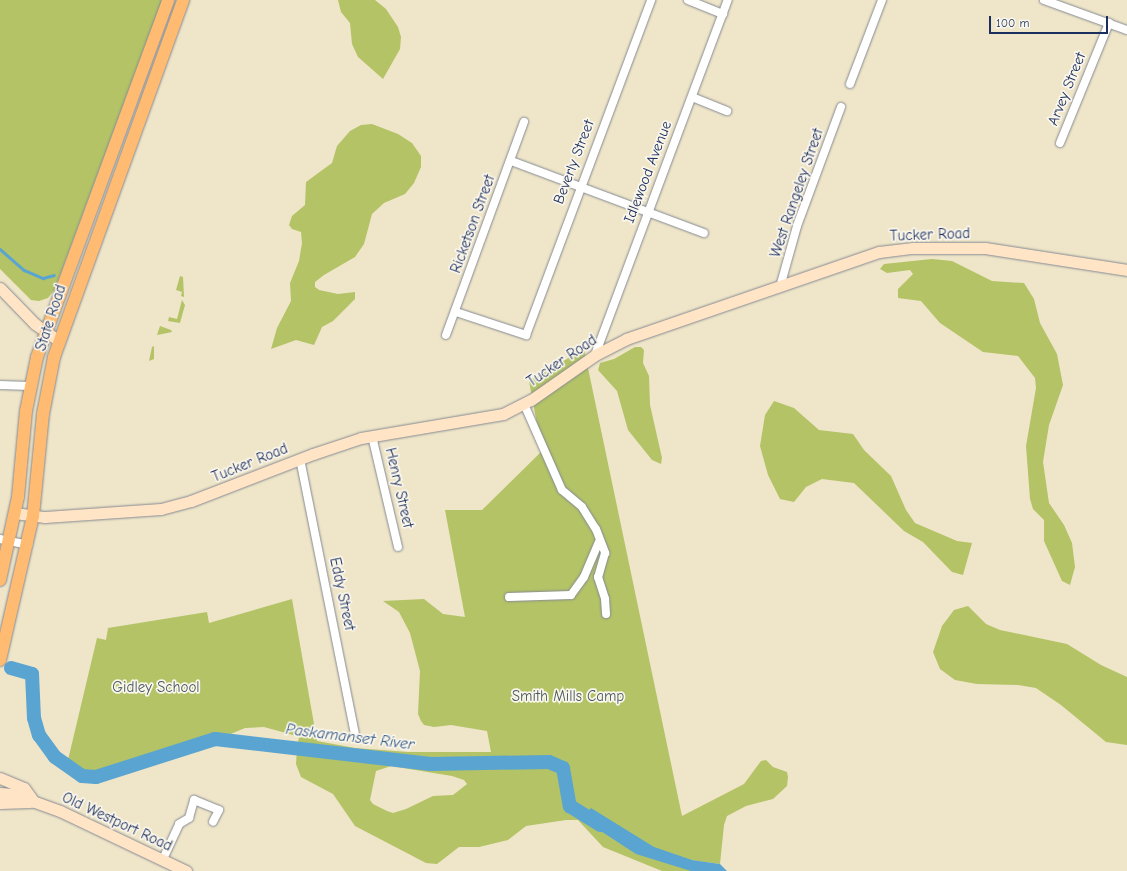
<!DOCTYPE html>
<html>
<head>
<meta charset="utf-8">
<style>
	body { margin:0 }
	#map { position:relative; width:1127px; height:871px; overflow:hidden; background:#efe5c8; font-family:"Comic Neue",sans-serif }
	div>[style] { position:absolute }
	.green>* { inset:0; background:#b3c366 }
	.water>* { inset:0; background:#5aa4d2 }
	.stream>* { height:2.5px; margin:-1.25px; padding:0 1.25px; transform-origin:1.25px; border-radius:1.25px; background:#5aa4d2 }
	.river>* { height:14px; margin:-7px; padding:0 7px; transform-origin:7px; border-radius:7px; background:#5aa4d2 }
	.roads { filter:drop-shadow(0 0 1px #858a93) drop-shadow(0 0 1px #858a93) }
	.minor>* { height:8px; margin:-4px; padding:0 4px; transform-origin:4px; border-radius:4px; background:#fff }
	.secondary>* { height:11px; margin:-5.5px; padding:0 5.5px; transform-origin:5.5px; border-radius:5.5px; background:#ffe4c6 }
	.primary>* { height:12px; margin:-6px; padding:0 6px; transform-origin:6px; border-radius:6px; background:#febb71 }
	span { translate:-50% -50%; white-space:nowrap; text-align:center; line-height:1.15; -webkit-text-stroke:3.5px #fbf7ec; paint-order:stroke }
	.street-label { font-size:15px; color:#1b2f5e }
	.park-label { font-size:15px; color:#495b60 }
	.water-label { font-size:16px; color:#315887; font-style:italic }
	.scale { position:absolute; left:989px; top:16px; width:119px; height:18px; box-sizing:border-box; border:2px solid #1b2f5e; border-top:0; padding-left:5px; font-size:12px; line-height:14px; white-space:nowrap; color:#1b2f5e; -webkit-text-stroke:3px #fbf7ec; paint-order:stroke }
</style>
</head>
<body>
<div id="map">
	<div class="green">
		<div style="clip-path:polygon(0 0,162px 0,55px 289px,48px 298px,39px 301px,31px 300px,0 269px)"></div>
		<div style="clip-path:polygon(338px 0,375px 0,386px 9px,398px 27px,401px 37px,400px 49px,383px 79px,358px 57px,352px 44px,350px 23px,341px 12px)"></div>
		<div style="clip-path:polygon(372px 124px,398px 134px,412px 143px,421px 156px,421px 167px,414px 183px,405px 194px,384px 203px,372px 214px,364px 244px,355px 257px,324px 275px,315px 282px,315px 287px,319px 290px,338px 294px,355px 292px,355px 299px,333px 321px,322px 327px,314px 345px,296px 340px,271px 349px,277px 328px,291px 301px,290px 283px,299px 261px,302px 243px,301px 232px,292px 229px,289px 225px,292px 216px,305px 205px,306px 182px,332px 163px,337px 146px,350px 131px,361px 125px)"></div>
		<div style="clip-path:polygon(932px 259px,952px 261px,992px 281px,1024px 283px,1034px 299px,1040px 323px,1057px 354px,1063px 385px,1049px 425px,1043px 462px,1049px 503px,1064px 525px,1072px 543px,1075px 567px,1070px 585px,1062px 581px,1044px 541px,1044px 520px,1033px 509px,1030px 499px,1026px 446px,1036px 388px,1035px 378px,1018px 356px,983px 352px,940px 323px,921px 301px,898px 298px,898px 289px,913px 274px,910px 270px,887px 273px,880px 269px,884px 264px)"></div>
		<div style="clip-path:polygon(180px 276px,183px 277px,184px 297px,181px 296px,182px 292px,176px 290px)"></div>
		<div style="clip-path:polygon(182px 300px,185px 305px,180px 323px,168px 321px,169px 317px,177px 319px)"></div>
		<div style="clip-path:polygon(160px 326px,171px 330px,172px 332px,157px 335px)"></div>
		<div style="clip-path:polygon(154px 346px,154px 359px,149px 361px,152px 347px)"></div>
		<div style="clip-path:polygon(635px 347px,641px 347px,644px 350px,643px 363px,649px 376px,650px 405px,662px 458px,661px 464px,652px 460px,628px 430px,617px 391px,598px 370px,600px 363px,614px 359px)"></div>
		<div style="clip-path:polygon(evenodd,584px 349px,682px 816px,744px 784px,761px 761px,766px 760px,773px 767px,787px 772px,788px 777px,787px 786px,773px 799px,746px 806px,727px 816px,724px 825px,720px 864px,691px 860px,693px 871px,662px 871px,603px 847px,578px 820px,566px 820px,526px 826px,508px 840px,479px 847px,459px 847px,437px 864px,426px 863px,355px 826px,333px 794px,301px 777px,296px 764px,297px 749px,299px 737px,304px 738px,264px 727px,245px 728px,209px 743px,91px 773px,83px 772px,68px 760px,97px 638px,106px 640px,108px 628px,207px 612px,209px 623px,292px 599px,317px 741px,355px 748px,408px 752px,491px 752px,487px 731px,451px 725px,434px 727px,424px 725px,421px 721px,418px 714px,420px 671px,410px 633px,399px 612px,383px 601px,424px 599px,443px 614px,465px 617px,445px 510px,482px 510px,542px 451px,529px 381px,584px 349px,391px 766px,452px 776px,464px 780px,467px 784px,453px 795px,433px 796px,406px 809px,393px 813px,387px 811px,373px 804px,370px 800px,376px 771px,391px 766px)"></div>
		<div style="clip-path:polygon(774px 401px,794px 408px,819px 430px,853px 434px,864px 450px,891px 476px,906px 510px,915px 523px,957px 541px,972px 543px,963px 575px,952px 572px,923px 542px,904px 531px,854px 483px,822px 479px,806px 487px,794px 502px,780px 499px,768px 475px,760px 446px,765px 415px)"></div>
		<div style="clip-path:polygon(968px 606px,986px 624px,1000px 630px,1067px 644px,1101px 665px,1127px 677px,1127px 745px,1106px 742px,1061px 705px,1036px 688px,1018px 685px,977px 684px,955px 680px,940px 669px,933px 652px,942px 626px,954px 610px)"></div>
	</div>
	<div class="water">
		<div style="clip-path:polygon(591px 808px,654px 847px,692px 860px,720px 864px,727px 871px,691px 871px,636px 854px,593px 826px,581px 821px)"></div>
	</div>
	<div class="stream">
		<div style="left:0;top:249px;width:32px;rotate:41deg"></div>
		<div style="left:24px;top:270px;width:21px;rotate:23deg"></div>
		<div style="left:43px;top:278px;width:11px;rotate:-15deg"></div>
	</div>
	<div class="river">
		<div style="left:11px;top:668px;width:22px;rotate:16deg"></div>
		<div style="left:32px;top:674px;width:44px;rotate:87.4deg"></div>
		<div style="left:34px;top:718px;width:18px;rotate:74deg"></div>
		<div style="left:39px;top:735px;width:27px;rotate:54deg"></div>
		<div style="left:55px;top:757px;width:33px;rotate:35deg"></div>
		<div style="left:82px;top:776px;width:14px;rotate:4deg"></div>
		<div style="left:96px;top:777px;width:125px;rotate:-17.7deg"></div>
		<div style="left:215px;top:739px;width:217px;rotate:6.6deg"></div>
		<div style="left:431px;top:764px;width:118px;rotate:-1deg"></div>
		<div style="left:549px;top:762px;width:15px;rotate:23deg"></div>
		<div style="left:563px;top:768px;width:39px;rotate:80deg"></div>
		<div style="left:570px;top:806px;width:36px;rotate:32deg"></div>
	</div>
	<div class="roads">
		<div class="minor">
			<div style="left:688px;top:0;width:38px;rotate:22deg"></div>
			<div style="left:1044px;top:0;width:88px;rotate:19.9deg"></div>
			<div style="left:850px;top:84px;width:90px;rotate:-69.1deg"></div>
			<div style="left:692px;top:97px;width:38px;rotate:22deg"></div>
			<div style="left:1060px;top:143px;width:130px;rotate:-67.8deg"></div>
			<div style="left:511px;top:161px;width:206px;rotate:20.5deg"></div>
			<div style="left:780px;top:287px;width:63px;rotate:-74.4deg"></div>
			<div style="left:797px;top:226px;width:127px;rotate:-69.7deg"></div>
			<div style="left:456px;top:312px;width:74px;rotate:18.2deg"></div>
			<div style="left:526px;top:335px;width:358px;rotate:-69.5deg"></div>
			<div style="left:446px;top:335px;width:227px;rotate:-69.9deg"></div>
			<div style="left:595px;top:355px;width:379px;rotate:-69.5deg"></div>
			<div style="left:0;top:385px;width:30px;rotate:2deg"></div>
			<div style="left:524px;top:404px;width:94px;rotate:66.2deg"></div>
			<div style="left:562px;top:490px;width:26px;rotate:40deg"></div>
			<div style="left:582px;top:507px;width:26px;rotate:58deg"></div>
			<div style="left:596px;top:529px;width:26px;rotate:69deg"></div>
			<div style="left:605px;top:553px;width:25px;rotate:106deg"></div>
			<div style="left:598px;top:577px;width:23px;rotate:72deg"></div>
			<div style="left:605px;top:599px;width:15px;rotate:86deg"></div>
			<div style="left:372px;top:436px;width:114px;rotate:76.8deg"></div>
			<div style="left:300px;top:459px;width:280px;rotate:78.7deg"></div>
			<div style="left:0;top:539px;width:29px;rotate:12deg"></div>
			<div style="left:509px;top:597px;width:62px;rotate:-1.8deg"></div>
			<div style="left:571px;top:595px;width:22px;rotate:-54deg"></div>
			<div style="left:584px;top:577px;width:38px;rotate:-67deg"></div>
			<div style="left:163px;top:859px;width:38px;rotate:-65deg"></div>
			<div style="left:179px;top:824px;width:12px;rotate:-31deg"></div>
			<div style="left:189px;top:818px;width:19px;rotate:-74deg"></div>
			<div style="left:194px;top:800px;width:27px;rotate:22deg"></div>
			<div style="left:219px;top:810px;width:13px;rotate:117deg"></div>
		</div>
		<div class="secondary">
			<div style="left:0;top:288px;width:50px;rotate:45.8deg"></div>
			<div style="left:35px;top:324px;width:29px;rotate:35deg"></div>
			<div style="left:15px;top:513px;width:30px;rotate:8deg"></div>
			<div style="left:45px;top:517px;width:116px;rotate:-3.9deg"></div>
			<div style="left:161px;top:509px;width:31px;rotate:-15deg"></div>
			<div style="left:191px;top:501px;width:131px;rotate:-21.1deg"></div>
			<div style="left:313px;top:454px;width:51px;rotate:-18.4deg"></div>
			<div style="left:361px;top:438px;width:144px;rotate:-9.6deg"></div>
			<div style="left:503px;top:414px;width:31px;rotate:-27deg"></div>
			<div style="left:531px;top:400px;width:78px;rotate:-35.1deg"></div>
			<div style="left:595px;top:355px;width:35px;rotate:-27deg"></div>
			<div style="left:626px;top:339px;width:268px;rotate:-19deg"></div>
			<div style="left:879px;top:252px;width:34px;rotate:-7deg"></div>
			<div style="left:913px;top:248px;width:72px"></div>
			<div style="left:985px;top:248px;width:144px;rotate:8.8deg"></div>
			<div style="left:0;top:778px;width:26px;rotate:23deg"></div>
			<div style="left:24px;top:788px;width:17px;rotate:54deg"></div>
			<div style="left:0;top:793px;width:13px;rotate:4deg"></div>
			<div style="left:13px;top:794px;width:50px;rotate:19.9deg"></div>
			<div style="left:60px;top:811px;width:140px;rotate:25.5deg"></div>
			<div style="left:0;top:803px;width:30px;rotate:-2deg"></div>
		</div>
		<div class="primary">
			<div style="left:0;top:580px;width:85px;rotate:-77.8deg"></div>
			<div style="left:18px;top:497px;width:86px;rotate:-84.7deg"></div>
			<div style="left:26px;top:411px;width:55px;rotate:-78.5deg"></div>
			<div style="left:37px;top:357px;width:380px;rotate:-69.8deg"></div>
			<div style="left:0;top:660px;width:148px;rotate:-77.1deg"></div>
			<div style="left:33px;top:516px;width:102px;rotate:-84.4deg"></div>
			<div style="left:43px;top:414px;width:58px;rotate:-79.1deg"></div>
			<div style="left:54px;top:357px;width:380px;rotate:-70.1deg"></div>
		</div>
	</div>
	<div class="street-label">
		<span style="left:1067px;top:89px;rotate:-68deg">Arvey Street</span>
		<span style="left:574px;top:162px;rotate:-69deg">Beverly Street</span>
		<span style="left:648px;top:172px;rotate:-69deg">Idlewood Avenue</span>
		<span style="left:797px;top:193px;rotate:-71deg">West Rangeley Street</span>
		<span style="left:473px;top:224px;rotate:-70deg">Ricketson Street</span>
		<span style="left:930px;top:235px;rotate:-2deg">Tucker Road</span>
		<span style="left:51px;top:318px;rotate:-72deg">State Road</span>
		<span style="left:562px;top:361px;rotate:-34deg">Tucker Road</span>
		<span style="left:250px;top:463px;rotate:-22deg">Tucker Road</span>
		<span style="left:399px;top:488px;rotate:77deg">Henry Street</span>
		<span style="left:342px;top:594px;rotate:78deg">Eddy Street</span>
		<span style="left:117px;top:822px;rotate:25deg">Old Westport Road</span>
	</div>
	<div class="park-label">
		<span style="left:156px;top:688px">Gidley School</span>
		<span style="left:568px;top:697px">Smith Mills Camp</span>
	</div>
	<div class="water-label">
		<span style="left:350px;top:737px;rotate:7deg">Paskamanset River</span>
	</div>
	<div class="scale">100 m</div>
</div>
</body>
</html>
